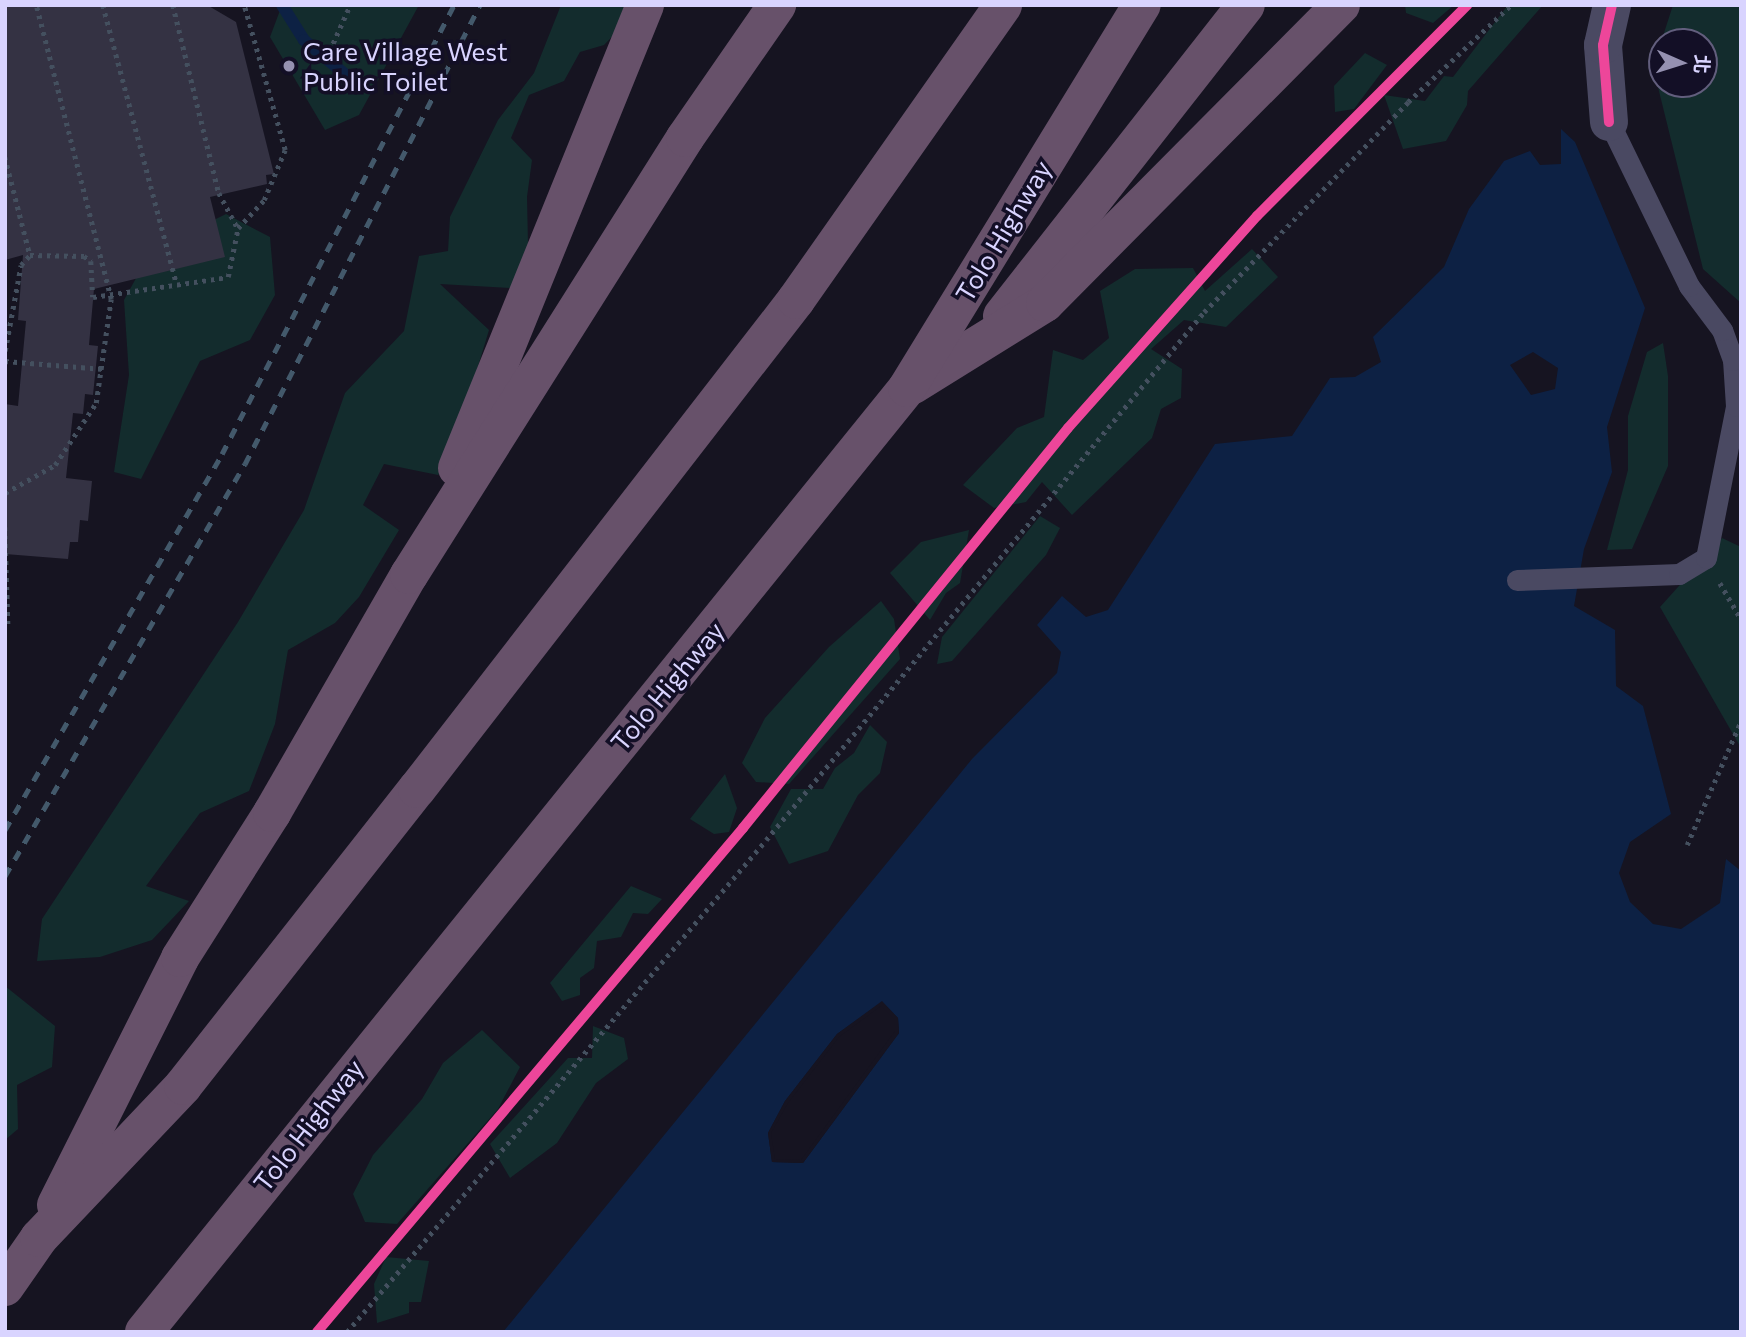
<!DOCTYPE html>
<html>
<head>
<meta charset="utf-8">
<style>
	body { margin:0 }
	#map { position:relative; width:1746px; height:1337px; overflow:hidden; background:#161421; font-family:Commissioner,"Noto Sans TC",sans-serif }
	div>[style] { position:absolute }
	.green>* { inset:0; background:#132c2d }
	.water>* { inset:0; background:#0d2144 }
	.pier>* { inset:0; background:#161421 }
	.stream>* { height:12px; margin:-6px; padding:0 6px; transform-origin:6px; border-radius:6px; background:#0d2144 }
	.building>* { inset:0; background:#343243 }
	.path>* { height:4.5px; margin-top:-2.25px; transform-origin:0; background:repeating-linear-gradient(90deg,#44505f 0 3.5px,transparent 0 8.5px) }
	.service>* { height:21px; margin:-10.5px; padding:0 10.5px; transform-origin:10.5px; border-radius:10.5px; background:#4a4962 }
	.minor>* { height:38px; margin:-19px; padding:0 19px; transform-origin:19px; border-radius:19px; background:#4a4962 }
	.motorway>* { height:38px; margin:-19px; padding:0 19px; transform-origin:19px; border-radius:19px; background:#67516a }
	.rail>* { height:5px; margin-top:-2.5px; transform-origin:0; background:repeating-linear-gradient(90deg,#43596b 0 10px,transparent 0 19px) }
	.cycleway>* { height:10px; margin:-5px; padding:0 5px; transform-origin:5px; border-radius:5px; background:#ed469a }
	.dots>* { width:19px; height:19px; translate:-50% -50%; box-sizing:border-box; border:4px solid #130f26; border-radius:50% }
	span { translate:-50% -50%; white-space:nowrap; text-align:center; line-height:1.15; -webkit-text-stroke:7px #130f26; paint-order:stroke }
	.poi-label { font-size:26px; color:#d9d4ff }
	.left { translate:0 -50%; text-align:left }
	.street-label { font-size:26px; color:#d9d4ff }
	.frame { position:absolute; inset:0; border:7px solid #d9d4ff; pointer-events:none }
	.north { position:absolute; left:1648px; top:28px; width:70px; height:70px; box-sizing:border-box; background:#130f26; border:2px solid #625e7d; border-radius:50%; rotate:93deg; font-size:19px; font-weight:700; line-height:28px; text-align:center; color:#d9d4ff }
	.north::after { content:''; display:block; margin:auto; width:24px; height:32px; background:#9591b1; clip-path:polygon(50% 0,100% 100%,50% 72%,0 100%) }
</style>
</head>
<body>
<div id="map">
	<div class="green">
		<div style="clip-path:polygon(282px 5px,419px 5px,359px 115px,325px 130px,270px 37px)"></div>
		<div style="clip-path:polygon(561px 5px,628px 5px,628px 20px,604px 45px,580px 52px,564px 81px,529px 95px,511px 138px,532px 160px,527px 197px,529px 289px,440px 284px,489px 330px,448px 465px,438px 475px,384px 464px,363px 505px,399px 530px,359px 597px,335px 623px,288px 650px,275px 724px,249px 791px,200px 813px,146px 886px,189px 901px,152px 940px,100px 957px,37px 961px,42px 919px,238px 622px,304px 510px,345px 393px,404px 331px,419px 256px,448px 251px,450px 217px,498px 120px,534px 73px)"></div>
		<div style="clip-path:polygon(1405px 5px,1454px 5px,1433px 23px,1406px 13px)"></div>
		<div style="clip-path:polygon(1508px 5px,1543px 5px,1468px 91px,1467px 105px,1446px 141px,1403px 149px,1384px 95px,1425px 101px,1444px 76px,1453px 77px)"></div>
		<div style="clip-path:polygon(evenodd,1673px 5px,1741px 5px,1741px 303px,1703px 269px,1653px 67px,1673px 5px,1662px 42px,1704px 42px,1704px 84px,1662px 84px,1662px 42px)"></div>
		<div style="clip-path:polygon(1365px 53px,1387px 65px,1354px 109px,1335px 112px,1334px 86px)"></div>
		<div style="clip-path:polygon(226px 214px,270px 237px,275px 295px,250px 340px,200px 361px,141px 479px,114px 472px,129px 375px,124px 300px,151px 251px)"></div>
		<div style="clip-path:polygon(1252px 249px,1278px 277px,1226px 327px,1184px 320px,1151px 349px,1182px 369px,1181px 398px,1161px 409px,1152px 438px,1072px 515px,1042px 482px,1026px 502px,994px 508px,963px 485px,1017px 428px,1044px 417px,1053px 350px,1083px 360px,1109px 338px,1100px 291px,1135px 269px,1193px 268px,1205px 291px)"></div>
		<div style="clip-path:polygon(1663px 343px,1668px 376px,1668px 466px,1632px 549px,1607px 550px,1628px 470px,1628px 416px,1647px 352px)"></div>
		<div style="clip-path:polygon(1040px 516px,1060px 528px,1046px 555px,952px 661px,937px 664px,942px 637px)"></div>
		<div style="clip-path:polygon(969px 530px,960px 583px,946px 593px,930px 620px,890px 573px,921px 542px)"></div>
		<div style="clip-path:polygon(1722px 538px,1741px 547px,1741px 748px,1660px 607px)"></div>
		<div style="clip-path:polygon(881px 601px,894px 619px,900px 659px,789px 784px,756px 782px,742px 763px,765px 718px,829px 647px)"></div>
		<div style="clip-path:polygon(870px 725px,887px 742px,880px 773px,858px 795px,828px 851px,789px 864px,770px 827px,791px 789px,823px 789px,835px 768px,854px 753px)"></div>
		<div style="clip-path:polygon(725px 774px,737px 808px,729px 832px,714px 834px,690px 819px)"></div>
		<div style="clip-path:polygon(631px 886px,662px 899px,648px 914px,633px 913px,621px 937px,597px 941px,594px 968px,580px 978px,580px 995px,562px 1001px,550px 983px)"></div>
		<div style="clip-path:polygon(5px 986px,55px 1026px,52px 1067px,17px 1085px,18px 1129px,5px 1140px)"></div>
		<div style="clip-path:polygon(593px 1026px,624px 1038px,628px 1059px,596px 1083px,557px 1143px,510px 1178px,490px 1144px,568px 1058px,592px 1058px)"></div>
		<div style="clip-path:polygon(482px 1030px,520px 1067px,498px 1109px,397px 1224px,365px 1222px,353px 1194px,373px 1155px,422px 1099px,443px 1063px)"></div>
		<div style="clip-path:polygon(386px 1257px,429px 1261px,421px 1302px,409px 1302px,409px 1313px,377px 1323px,374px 1284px)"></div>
	</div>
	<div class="water">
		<div style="clip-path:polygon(evenodd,1561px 129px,1575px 142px,1645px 308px,1607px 427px,1612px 472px,1584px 549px,1574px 606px,1615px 630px,1616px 686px,1643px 706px,1671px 814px,1630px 842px,1619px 873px,1630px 902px,1653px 924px,1681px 929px,1720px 903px,1726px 859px,1741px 871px,1741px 1332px,503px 1332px,972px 759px,1057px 673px,1061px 652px,1037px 625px,1062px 596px,1086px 617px,1108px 610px,1215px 444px,1292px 436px,1330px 378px,1355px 377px,1381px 362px,1373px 337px,1444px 267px,1469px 209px,1504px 161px,1530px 151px,1540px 165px,1561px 164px,1561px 129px,1533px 352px,1558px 368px,1555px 389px,1531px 395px,1510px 365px,1533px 352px,1561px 129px,882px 1002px,898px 1018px,899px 1033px,803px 1163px,772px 1162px,768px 1133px,785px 1101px,837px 1034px,882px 1002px)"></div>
	</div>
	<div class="pier">
		<div style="clip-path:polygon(evenodd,882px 1001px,898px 1018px,899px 1033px,803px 1163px,772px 1162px,768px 1133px,785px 1101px,837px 1034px,882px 1001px,881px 1006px,895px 1020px,895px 1031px,801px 1160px,775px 1159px,771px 1133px,788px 1103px,839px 1037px,881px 1006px)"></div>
	</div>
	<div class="stream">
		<div style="left:282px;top:5px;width:41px;rotate:57.8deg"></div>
		<div style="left:304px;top:40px;width:56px;rotate:39.9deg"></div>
	</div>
	<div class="building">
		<div style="clip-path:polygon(5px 5px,207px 5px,236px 22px,274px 174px,266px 175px,267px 184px,210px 197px,225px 257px,94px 289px,89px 345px,98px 346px,93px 395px,85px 394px,83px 414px,73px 413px,66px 478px,92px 481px,88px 521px,80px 520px,78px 542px,70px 542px,68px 559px,5px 554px,5px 404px,18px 406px,26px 321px,18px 320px,23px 255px,5px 260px)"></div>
	</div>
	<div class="path">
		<div style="left:103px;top:5px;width:286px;rotate:75.2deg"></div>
		<div style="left:173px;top:5px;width:194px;rotate:76.3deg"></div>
		<div style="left:219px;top:193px;width:40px;rotate:62deg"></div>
		<div style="left:326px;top:59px;width:59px;rotate:-66deg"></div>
		<div style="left:5px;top:157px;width:101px;rotate:75.7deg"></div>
		<div style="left:5px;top:351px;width:87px;rotate:-79.5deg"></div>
		<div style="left:21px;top:265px;width:13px;rotate:-48deg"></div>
		<div style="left:30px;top:255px;width:54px;rotate:1.1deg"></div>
		<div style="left:84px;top:256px;width:9px;rotate:36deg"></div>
		<div style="left:91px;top:261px;width:36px;rotate:87deg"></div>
		<div style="left:93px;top:297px;width:136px;rotate:-8.4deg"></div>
		<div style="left:228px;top:277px;width:50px;rotate:-78.5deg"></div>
		<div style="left:238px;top:228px;width:38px;rotate:-47deg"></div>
		<div style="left:264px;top:200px;width:54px;rotate:-67.2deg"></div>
		<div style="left:285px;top:150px;width:151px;rotate:-105.8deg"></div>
		<div style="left:5px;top:361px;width:99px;rotate:4.6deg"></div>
		<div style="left:5px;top:493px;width:57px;rotate:-29.2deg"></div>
		<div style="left:55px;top:465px;width:74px;rotate:-56.5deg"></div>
		<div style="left:96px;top:403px;width:105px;rotate:-81.8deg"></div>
		<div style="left:111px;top:299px;width:303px;rotate:-104.3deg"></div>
		<div style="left:5px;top:527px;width:98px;rotate:88.2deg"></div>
		<div style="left:1720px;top:583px;width:42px;rotate:59.7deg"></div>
		<div style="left:1687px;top:845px;width:133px;rotate:-66.5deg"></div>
		<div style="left:347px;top:1332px;width:646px;rotate:-49.58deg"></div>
		<div style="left:766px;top:840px;width:686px;rotate:-50.32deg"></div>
		<div style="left:1204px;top:312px;width:293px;rotate:-45.8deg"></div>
		<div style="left:1408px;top:102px;width:141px;rotate:-43.3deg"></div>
	</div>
	<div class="service">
		<div style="left:1517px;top:580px;width:162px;rotate:-2.1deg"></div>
		<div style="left:1679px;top:574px;width:31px;rotate:-31deg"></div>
		<div style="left:1706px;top:558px;width:155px;rotate:-78.8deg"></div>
		<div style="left:1736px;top:406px;width:46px;rotate:-93.7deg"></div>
		<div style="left:1733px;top:360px;width:32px;rotate:-110deg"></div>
		<div style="left:1722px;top:330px;width:55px;rotate:-126.9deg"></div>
		<div style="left:1689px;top:286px;width:182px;rotate:-116deg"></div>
	</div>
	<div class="minor">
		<div style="left:1609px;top:122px;width:77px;rotate:-94.5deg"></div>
		<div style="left:1603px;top:45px;width:41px;rotate:-77.3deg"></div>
	</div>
	<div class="motorway">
		<div style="left:1002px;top:316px;width:395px;rotate:-51.9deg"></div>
		<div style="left:913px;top:385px;width:155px;rotate:-31.8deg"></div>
		<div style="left:1045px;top:303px;width:420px;rotate:-45.2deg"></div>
		<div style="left:457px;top:468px;width:500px;rotate:-67.9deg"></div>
		<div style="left:56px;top:1205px;width:276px;rotate:-63.3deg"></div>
		<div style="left:180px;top:958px;width:172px;rotate:-57.6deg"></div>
		<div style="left:272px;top:813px;width:275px;rotate:-60.1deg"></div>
		<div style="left:409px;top:575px;width:517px;rotate:-57.72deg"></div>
		<div style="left:685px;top:138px;width:162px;rotate:-55.3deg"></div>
		<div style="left:5px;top:1287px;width:60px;rotate:-55.2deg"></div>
		<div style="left:39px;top:1238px;width:209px;rotate:-46.5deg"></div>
		<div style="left:183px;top:1086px;width:378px;rotate:-51.8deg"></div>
		<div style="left:417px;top:789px;width:619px;rotate:-52.22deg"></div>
		<div style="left:796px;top:300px;width:360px;rotate:-54.9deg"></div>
		<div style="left:144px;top:1332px;width:1214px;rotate:-51.05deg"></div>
		<div style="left:907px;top:388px;width:449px;rotate:-58.5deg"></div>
	</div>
	<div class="rail">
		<div style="left:5px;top:830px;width:434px;rotate:-60deg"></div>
		<div style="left:222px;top:454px;width:505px;rotate:-62.67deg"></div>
		<div style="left:5px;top:876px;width:477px;rotate:-59.8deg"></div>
		<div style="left:245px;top:464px;width:516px;rotate:-62.89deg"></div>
	</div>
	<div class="cycleway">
		<div style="left:1609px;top:122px;width:77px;rotate:-94.5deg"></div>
		<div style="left:1603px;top:45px;width:41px;rotate:-77.3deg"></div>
		<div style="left:317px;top:1332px;width:660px;rotate:-49.79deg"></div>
		<div style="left:743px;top:828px;width:515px;rotate:-50.91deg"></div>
		<div style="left:1068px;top:428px;width:284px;rotate:-48.3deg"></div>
		<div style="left:1257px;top:216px;width:298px;rotate:-45.1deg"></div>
	</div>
	<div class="dots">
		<div style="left:289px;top:66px;background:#9591b1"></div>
	</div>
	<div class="poi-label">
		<span class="left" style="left:303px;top:66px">Care Village West<br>Public Toilet</span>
	</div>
	<div class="street-label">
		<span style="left:1003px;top:231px;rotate:-59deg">Tolo Highway</span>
		<span style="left:667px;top:686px;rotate:-50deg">Tolo Highway</span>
		<span style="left:308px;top:1125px;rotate:-52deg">Tolo Highway</span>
	</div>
	<div class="frame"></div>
	<div class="north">北</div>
</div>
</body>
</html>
